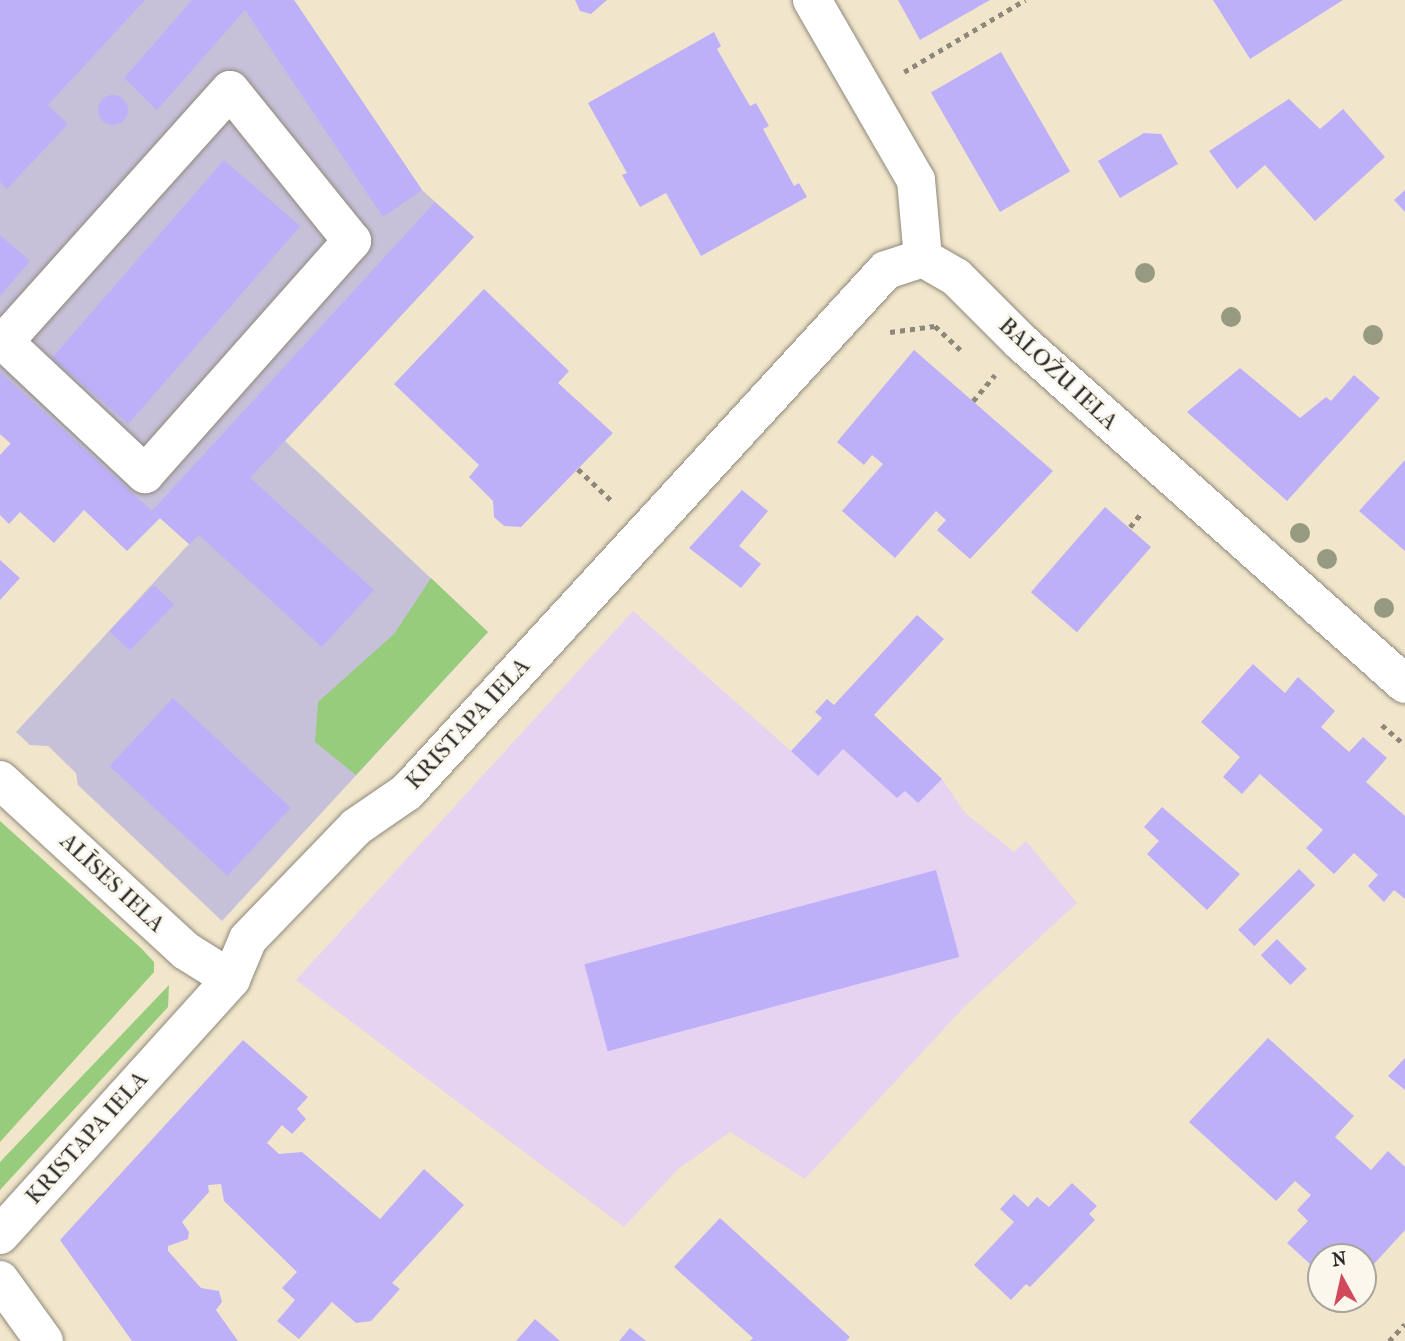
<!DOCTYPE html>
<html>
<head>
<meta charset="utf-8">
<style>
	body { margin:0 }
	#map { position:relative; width:1405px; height:1341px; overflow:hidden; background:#f1e6cb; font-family:"IM FELL French Canon",serif }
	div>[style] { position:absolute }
	.built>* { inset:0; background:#e5d3f1 }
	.industrial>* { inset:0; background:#c7c0d9 }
	.green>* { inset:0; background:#97cc7d }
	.building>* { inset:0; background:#bdb0f9; transform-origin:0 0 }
	.round { border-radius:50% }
	.path>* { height:4.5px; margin-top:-2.25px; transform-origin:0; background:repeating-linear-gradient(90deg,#8e887b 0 5px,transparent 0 10px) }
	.roads { filter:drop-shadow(0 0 2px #8e887b) drop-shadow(0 0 2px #8e887b) }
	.minor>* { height:38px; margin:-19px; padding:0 19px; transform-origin:19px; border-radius:19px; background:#fff }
	.trees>* { width:20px; height:20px; margin:-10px; border-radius:50%; background:#969a81 }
	span { translate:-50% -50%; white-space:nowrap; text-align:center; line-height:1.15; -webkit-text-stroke:5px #fbf7ec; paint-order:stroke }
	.street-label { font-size:23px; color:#2b2b2b }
	.north { position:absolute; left:1307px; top:1243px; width:70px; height:70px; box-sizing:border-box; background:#fbf7ec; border:2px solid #a8a59f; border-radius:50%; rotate:352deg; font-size:19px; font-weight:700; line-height:28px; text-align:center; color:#2b2b2b }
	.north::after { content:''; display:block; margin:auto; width:24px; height:32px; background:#d1495b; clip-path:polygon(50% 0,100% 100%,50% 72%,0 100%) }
</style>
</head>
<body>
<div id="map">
	<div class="built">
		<div style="clip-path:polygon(633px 611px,791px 751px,843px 749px,942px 779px,965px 813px,1014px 852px,1026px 841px,1077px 903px,964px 1007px,805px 1179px,730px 1132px,678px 1169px,624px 1227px,296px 980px)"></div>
	</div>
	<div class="industrial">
		<div style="clip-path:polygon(0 0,294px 0,422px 190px,474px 237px,285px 441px,488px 632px,222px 921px,78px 785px,76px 773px,48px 746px,30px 745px,16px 732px,189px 544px,160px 518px,84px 510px,0 434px)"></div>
	</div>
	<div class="green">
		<div style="clip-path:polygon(431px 578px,488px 632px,356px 775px,315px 742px,318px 702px,394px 634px)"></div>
		<div style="clip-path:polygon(0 821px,141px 948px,154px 962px,154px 972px,0 1142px)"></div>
		<div style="clip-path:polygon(169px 985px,168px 1007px,0 1190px,0 1162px)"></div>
	</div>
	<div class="building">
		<div style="clip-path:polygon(0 0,145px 0,48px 105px,68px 124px,7px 189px,0 182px)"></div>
		<div style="clip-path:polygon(192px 0,294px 0,422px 190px,383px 217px,245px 10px,157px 110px,124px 78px)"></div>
		<div style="clip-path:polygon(575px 0,607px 0,591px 14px,580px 11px)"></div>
		<div style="clip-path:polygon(898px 0,990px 0,920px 40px)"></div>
		<div style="clip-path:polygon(1213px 0,1343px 0,1250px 59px)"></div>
		<div style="clip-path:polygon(714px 32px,721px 46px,717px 49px,750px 106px,756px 103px,769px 126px,763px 129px,794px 186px,799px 183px,807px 197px,701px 256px,666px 193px,640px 207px,622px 175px,627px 173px,588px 103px)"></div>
		<div style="left:1001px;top:52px;width:138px;height:81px;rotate:60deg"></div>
		<div class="round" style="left:98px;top:95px;width:30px;height:30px"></div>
		<div style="clip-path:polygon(1289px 99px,1320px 129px,1343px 109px,1385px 157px,1315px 221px,1265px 165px,1237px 189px,1209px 151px)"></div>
		<div style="clip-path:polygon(1144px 133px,1161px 134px,1178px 164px,1120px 198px,1098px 161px)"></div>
		<div style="left:224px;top:160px;width:101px;height:262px;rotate:41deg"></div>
		<div style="clip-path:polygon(1405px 190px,1405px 212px,1394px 200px)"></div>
		<div style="clip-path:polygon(435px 202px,474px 237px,250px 478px,374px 590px,322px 647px,199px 535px,189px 544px,160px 518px,127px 551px,84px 510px,54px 543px,20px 512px,9px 524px,0 515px,0 455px,11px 443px,0 434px,0 372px,152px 511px)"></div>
		<div style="clip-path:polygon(0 235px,30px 261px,0 296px)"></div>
		<div style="clip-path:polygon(484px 289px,569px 371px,558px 383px,613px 433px,521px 527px,504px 526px,494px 517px,493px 501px,469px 477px,479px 465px,394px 384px)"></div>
		<div style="clip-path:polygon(914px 350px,1053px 471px,970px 559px,937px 530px,946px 520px,936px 511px,895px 558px,842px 511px,883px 464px,872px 455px,864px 465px,837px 442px)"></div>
		<div style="clip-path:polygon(1240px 368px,1300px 418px,1326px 397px,1331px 401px,1354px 375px,1380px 398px,1287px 501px,1187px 412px)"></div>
		<div style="clip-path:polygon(1405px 460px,1405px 551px,1359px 511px)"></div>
		<div style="clip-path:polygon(742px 490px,768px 511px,739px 546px,761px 564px,741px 588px,689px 548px)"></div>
		<div style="left:1105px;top:507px;width:61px;height:113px;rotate:41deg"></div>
		<div style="clip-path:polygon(0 560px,20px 578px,0 600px)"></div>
		<div style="left:154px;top:585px;width:28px;height:64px;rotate:44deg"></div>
		<div style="clip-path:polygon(917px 615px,944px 639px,874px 715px,942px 779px,918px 803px,905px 791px,897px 798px,843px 749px,818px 776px,791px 751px,822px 718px,815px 712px,827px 699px,834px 705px)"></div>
		<div style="clip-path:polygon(1253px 664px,1285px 693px,1298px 677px,1335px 711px,1321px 727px,1349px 752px,1363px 737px,1387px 758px,1366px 782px,1405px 816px,1405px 899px,1394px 890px,1384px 902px,1368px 886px,1378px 875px,1354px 853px,1334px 874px,1306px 848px,1323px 830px,1260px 774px,1242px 794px,1223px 777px,1240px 757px,1201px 722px)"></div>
		<div style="left:173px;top:698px;width:161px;height:93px;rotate:43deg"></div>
		<div style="clip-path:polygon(1162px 807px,1240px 874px,1207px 910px,1147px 854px,1159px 841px,1144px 827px)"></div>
		<div style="left:1299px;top:869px;width:23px;height:86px;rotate:45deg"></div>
		<div style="left:936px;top:870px;width:90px;height:364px;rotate:75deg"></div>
		<div style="left:1277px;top:939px;width:42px;height:23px;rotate:45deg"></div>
		<div style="clip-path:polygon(1268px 1038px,1354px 1116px,1335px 1137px,1371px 1170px,1388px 1151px,1405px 1167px,1405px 1230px,1363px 1276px,1363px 1257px,1321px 1257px,1321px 1274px,1287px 1243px,1308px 1221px,1297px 1210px,1311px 1195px,1295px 1181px,1276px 1201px,1189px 1122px)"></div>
		<div style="clip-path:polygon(243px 1040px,308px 1097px,297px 1109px,306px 1119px,292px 1134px,282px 1125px,267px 1143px,279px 1154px,302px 1152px,380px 1219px,424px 1169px,464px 1205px,392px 1283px,400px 1289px,371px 1321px,356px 1323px,332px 1302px,299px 1339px,277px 1321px,295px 1300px,282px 1288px,297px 1272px,224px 1201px,221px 1184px,208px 1185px,209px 1192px,182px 1222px,189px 1232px,188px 1239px,168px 1246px,168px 1251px,201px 1288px,219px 1291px,222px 1302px,216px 1310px,238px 1341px,132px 1341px,60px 1240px)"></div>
		<div style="clip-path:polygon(1405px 1058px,1405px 1090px,1388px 1076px)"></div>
		<div style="clip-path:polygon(1072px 1183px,1097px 1206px,1089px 1214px,1095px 1220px,1030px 1287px,1026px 1284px,1011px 1300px,974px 1265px,1014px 1222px,1000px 1209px,1014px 1194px,1028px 1207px,1037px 1197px,1049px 1207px)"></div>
		<div style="clip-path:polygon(720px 1218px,850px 1337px,846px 1341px,750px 1341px,753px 1338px,674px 1267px)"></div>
		<div style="clip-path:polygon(535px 1319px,560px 1341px,516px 1341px)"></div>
		<div style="clip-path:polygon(630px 1328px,646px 1341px,619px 1341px)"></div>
	</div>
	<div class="path">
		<div style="left:904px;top:72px;width:141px;rotate:-30.8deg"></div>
		<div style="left:890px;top:332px;width:45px;rotate:-7.6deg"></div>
		<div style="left:935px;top:326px;width:37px;rotate:43deg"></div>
		<div style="left:973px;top:401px;width:34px;rotate:-50deg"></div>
		<div style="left:578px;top:469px;width:48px;rotate:43.3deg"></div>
		<div style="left:1130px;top:527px;width:19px;rotate:-51deg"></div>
		<div style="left:1382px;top:725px;width:30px;rotate:41deg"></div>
		<div style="left:1389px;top:1341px;width:23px;rotate:-47deg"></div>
	</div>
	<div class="roads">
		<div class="minor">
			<div style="left:812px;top:0;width:208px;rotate:60deg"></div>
			<div style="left:916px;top:180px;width:78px;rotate:84.9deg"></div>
			<div style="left:923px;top:258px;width:38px;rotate:30deg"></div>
			<div style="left:956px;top:277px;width:92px;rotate:45deg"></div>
			<div style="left:1021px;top:342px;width:514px;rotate:41.69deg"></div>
			<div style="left:0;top:338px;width:199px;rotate:43.2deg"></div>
			<div style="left:145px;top:474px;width:312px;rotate:-48.4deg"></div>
			<div style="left:352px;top:241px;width:194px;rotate:-128.9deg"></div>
			<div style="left:230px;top:90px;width:338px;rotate:131.9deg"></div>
			<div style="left:0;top:780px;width:253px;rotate:42.6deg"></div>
			<div style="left:186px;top:951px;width:53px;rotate:31.9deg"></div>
			<div style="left:0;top:1235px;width:345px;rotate:-47.9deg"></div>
			<div style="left:231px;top:979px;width:43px;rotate:-67deg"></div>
			<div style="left:248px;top:939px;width:156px;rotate:-46deg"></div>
			<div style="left:356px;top:827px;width:62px;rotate:-34.5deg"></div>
			<div style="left:407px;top:792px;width:708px;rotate:-47.46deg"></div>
			<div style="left:886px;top:270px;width:39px;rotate:-18deg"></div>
			<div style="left:0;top:1280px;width:75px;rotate:54.2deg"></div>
		</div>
	</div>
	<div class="trees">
		<div style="left:1145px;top:273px"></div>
		<div style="left:1231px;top:317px"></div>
		<div style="left:1373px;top:335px"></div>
		<div style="left:1300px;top:533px"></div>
		<div style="left:1327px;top:559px"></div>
		<div style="left:1384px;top:608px"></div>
	</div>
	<div class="street-label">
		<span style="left:1058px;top:374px;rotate:43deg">BALOŽU IELA</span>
		<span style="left:468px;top:724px;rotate:-47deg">KRISTAPA IELA</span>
		<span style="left:112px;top:883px;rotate:43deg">ALĪSES IELA</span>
		<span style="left:87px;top:1138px;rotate:-48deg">KRISTAPA IELA</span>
	</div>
	<div class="north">N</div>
</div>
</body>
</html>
